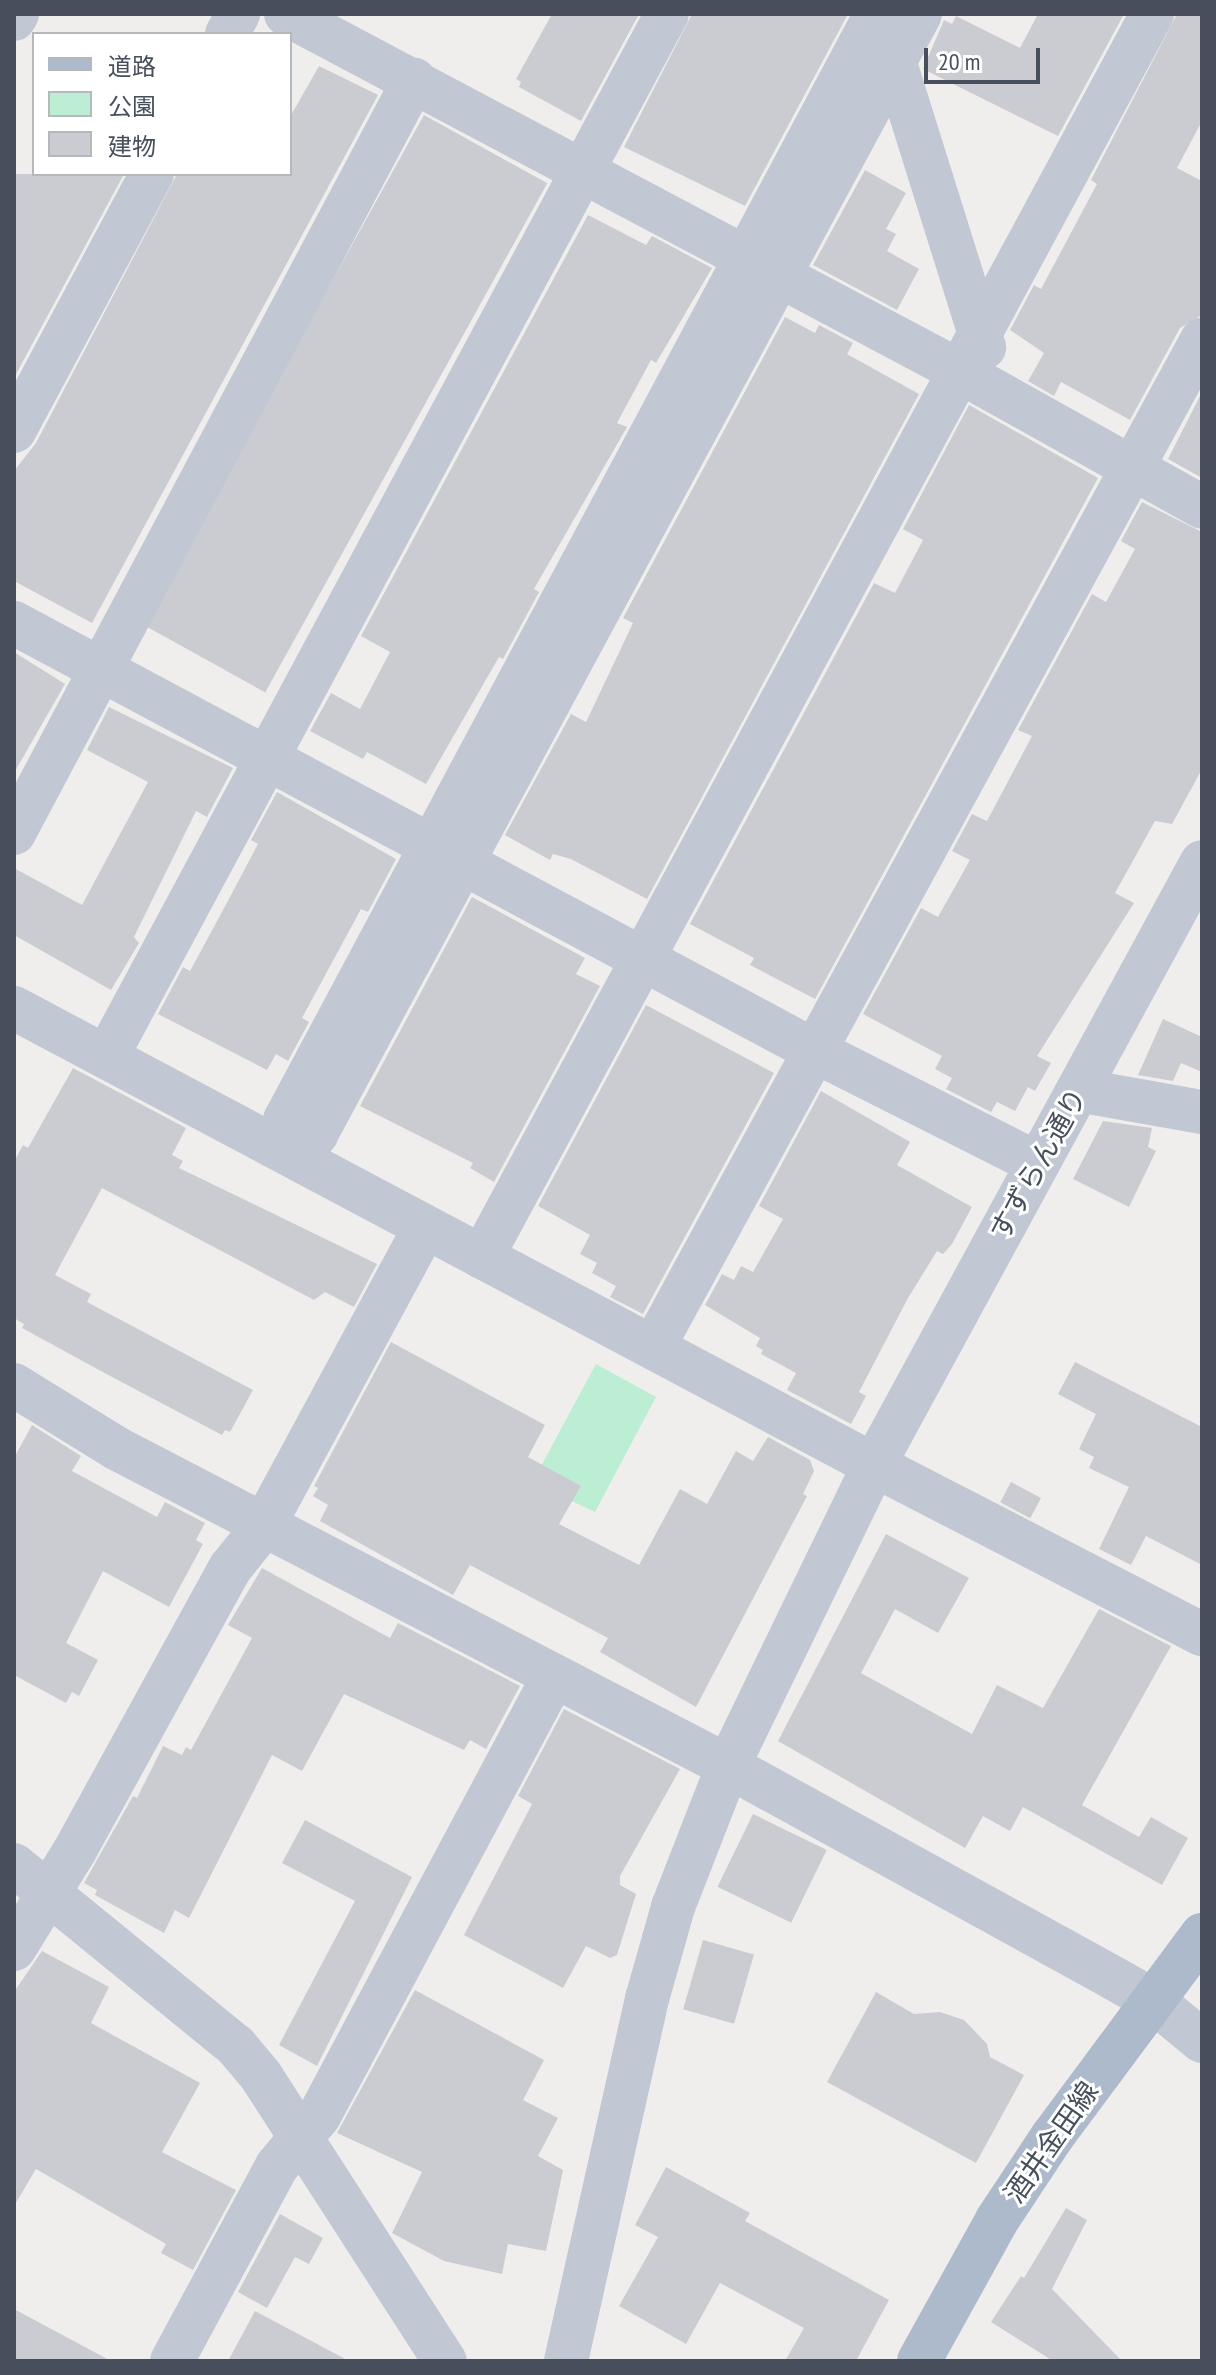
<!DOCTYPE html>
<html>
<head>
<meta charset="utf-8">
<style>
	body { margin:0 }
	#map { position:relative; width:1216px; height:2375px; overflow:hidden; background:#f0eeed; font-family:"PT Sans Narrow","Noto Sans JP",sans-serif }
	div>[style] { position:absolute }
	.green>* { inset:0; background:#bceed4 }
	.building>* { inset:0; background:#caccd2; transform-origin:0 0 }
	.minor>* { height:44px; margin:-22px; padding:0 22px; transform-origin:22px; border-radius:22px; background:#c1c8d3 }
	.major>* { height:44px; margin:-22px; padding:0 22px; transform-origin:22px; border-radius:22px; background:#adbacc }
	span { translate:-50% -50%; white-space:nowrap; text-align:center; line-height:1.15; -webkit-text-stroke:6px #fff; paint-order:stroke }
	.street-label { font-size:28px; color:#464f5b }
	.frame { position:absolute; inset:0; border:16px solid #464f5b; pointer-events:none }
	.legend { position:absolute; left:32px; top:32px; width:260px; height:144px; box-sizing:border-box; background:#fff; border:2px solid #b5b9bd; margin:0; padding:10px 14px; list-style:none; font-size:24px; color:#464f5b }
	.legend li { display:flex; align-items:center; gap:16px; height:40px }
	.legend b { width:40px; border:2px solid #b5b9bd }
	.scale { position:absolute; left:924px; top:48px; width:116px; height:36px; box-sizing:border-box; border:4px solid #464f5b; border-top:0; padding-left:10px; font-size:24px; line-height:28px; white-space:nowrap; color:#464f5b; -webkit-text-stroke:6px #fff; paint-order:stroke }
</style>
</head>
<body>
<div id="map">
	<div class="green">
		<div style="clip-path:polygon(596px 1364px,656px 1397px,595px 1512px,561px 1496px,521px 1503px)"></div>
	</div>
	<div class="building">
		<div style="clip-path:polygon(552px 14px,639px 14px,581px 121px,519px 87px,521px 82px,516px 79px)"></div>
		<div style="clip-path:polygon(692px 14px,848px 14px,745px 206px,624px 147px)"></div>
		<div style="clip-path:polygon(1038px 14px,1124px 14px,1058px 136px,923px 69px,944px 20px,952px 24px,956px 16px,1020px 48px)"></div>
		<div style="clip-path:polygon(1177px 14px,1202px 14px,1202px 121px,1177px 168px,1202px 181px,1202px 315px,1180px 328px,1130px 420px,1061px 382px,1054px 396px,1028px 381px,1044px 353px,1010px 330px,1034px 285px,1041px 289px,1097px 184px,1091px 180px)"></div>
		<div style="clip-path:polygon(319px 66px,378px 95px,92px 623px,14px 581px,14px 471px,36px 443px,177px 174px,290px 174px,290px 117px)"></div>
		<div style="left:424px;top:115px;width:141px;height:582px;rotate:29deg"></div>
		<div style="clip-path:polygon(865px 170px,906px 193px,886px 229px,896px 234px,887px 251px,919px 269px,897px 310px,813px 265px)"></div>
		<div style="clip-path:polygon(14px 174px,124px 174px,14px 378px)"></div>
		<div style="clip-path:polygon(588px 215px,646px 245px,652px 236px,712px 268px,656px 363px,651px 360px,617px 423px,627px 427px,534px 589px,539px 592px,503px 659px,499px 657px,426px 784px,367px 752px,363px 759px,310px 731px,331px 693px,360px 709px,390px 652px,361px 636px)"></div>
		<div style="clip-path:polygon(785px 317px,815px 333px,819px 325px,853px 343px,847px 354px,919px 394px,647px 899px,571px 859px,553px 854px,550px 860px,505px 835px,571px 714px,586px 722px,633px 623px,623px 618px)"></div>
		<div style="clip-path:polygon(1202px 392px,1202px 478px,1168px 459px)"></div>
		<div style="clip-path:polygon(969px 405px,1098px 478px,815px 999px,750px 965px,754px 958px,690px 924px,874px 583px,895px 593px,923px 540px,903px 529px)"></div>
		<div style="clip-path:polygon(1142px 502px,1202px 532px,1202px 769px,1172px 824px,1155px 821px,1115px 893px,1134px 903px,1037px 1056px,1051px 1063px,1035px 1091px,1028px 1087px,1015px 1111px,997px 1102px,991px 1112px,946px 1089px,952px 1078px,935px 1069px,942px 1056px,863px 1014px,921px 908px,938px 917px,970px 860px,952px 851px,972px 814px,987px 821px,1032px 736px,1018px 730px,1092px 594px,1106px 602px,1135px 549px,1121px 541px)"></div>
		<div style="clip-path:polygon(14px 652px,65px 684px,14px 773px)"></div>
		<div style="clip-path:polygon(109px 707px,233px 768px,207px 817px,196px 811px,134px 937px,139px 943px,111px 990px,14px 935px,14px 868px,82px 905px,148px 782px,87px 750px)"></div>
		<div style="clip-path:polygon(277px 792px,396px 859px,368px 912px,361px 909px,302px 1018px,309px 1022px,288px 1061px,276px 1054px,267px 1070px,158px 1014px,183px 967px,190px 971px,222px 912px,258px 844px,251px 840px)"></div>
		<div style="clip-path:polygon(472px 897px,585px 958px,576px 974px,600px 986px,494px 1182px,470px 1168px,473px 1163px,360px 1106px)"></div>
		<div style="clip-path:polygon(646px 1005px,774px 1073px,643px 1314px,610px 1297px,616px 1286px,592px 1273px,597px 1263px,580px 1254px,590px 1235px,538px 1206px)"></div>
		<div style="clip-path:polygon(1163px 1019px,1202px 1037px,1202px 1072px,1181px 1063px,1173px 1081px,1138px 1075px)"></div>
		<div style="clip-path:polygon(73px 1068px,186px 1128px,172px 1155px,183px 1161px,179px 1168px,377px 1264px,354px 1307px,325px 1292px,314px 1300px,102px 1188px,55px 1275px,91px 1294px,87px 1302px,253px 1390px,230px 1432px,225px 1430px,222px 1435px,112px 1377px,22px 1328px,24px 1324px,14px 1318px,14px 1162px,23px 1145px,28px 1148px)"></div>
		<div style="clip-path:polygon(821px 1091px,910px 1142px,897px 1165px,972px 1207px,952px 1244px,943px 1254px,937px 1251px,908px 1298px,859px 1392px,866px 1396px,851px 1424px,787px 1390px,796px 1373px,761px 1354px,763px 1350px,756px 1346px,760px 1338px,705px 1305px,722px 1274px,734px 1280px,741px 1266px,753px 1272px,783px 1219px,759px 1206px)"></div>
		<div style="clip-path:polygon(1103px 1121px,1152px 1128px,1148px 1147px,1156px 1151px,1129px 1207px,1073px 1179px)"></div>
		<div style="clip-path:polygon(391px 1342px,545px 1425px,528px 1457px,581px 1486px,559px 1524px,639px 1565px,680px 1489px,707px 1504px,736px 1451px,753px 1461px,768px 1437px,810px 1460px,814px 1471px,803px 1494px,807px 1496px,696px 1707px,600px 1652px,608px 1638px,470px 1565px,453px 1595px,320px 1521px,328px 1505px,313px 1496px,318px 1488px,314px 1486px)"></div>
		<div style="clip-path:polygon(1075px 1362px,1202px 1427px,1202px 1565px,1146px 1536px,1131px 1565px,1099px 1549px,1129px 1487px,1089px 1468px,1094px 1457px,1079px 1449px,1096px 1414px,1058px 1394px)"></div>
		<div style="clip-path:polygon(32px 1425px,81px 1456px,72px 1471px,157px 1517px,165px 1502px,205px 1523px,196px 1540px,203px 1544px,169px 1607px,103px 1571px,66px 1643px,98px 1660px,79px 1696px,72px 1692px,66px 1703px,14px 1675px,14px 1458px)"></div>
		<div style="left:1011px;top:1482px;width:34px;height:23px;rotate:28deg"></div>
		<div style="clip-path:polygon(886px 1534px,969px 1578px,938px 1633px,895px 1609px,861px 1673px,972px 1734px,997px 1685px,1043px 1708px,1099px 1609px,1171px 1646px,1082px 1805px,1139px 1837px,1151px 1817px,1188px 1838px,1162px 1885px,1023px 1807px,1010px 1831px,983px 1816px,965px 1848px,778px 1741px)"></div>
		<div style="clip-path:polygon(262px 1568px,390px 1638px,398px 1623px,520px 1686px,486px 1749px,470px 1740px,464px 1750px,344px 1694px,302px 1771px,272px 1755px,189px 1918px,175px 1910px,164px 1933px,95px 1895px,97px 1890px,84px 1883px,133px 1796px,137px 1798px,163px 1746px,182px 1755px,186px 1747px,191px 1750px,252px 1638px,228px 1625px)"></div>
		<div style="clip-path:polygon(564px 1709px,680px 1769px,620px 1876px,620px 1885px,636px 1894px,617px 1955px,610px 1958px,586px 1946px,563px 1988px,464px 1935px,532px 1804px,518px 1796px)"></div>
		<div style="left:753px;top:1814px;width:82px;height:81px;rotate:26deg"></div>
		<div style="clip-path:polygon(305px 1820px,412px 1877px,317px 2066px,279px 2045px,355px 1901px,282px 1863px)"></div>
		<div style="left:703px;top:1940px;width:53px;height:72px;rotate:16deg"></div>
		<div style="clip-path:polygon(42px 1951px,109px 1987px,91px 2023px,200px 2083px,162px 2152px,236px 2190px,193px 2270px,161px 2253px,166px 2244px,36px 2169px,14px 2206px,14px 1992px)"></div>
		<div style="clip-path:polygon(415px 1990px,544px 2060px,523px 2100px,558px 2118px,538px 2156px,563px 2170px,546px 2251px,508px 2244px,502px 2274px,444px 2261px,392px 2233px,422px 2172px,337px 2133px)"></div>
		<div style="clip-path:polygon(876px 1992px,914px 2014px,940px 2012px,964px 2020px,987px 2044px,990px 2057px,1024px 2075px,976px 2163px,827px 2082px)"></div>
		<div style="clip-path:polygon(666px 2167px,750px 2213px,745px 2221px,889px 2300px,856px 2361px,785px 2361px,804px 2328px,720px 2283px,686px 2344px,619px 2306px,658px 2237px,635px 2225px)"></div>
		<div style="clip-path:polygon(1066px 2208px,1087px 2220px,1052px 2289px,1122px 2361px,1053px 2361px,991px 2322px,1021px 2276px,1024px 2278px)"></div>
		<div style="clip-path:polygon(280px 2214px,323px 2238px,309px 2264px,295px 2257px,267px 2308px,238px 2292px)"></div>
		<div style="clip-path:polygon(14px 2309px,111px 2361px,14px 2361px)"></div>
		<div style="clip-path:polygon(255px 2311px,349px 2361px,228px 2361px)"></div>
	</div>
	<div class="minor">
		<div style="left:286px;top:14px;width:762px;rotate:27.94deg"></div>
		<div style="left:959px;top:371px;width:278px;rotate:29.2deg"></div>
		<div style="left:876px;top:14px;width:1254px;rotate:118.12deg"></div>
		<div style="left:285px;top:1120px;width:31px;rotate:86deg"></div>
		<div style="left:287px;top:1151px;width:34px;rotate:-30deg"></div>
		<div style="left:316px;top:1134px;width:1272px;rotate:-61.66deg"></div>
		<div style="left:14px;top:19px;width:6px;rotate:-59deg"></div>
		<div style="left:227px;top:34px;width:23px;rotate:-61deg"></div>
		<div style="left:889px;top:44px;width:318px;rotate:72.6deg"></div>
		<div style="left:14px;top:431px;width:292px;rotate:-61.8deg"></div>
		<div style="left:14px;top:623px;width:908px;rotate:28.12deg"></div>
		<div style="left:815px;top:1051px;width:249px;rotate:26.8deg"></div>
		<div style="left:14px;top:833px;width:853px;rotate:-62.02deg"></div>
		<div style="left:14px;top:1008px;width:974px;rotate:27.99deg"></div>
		<div style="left:874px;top:1465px;width:369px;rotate:27.3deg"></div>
		<div style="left:107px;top:1056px;width:1183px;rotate:-61.75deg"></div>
		<div style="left:1078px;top:1090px;width:126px;rotate:10.1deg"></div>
		<div style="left:482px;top:1257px;width:1412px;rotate:-61.67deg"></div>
		<div style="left:654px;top:1346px;width:1146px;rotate:-61.42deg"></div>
		<div style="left:14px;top:1385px;width:120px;rotate:31.7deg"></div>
		<div style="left:116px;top:1448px;width:690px;rotate:27.46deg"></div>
		<div style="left:728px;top:1766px;width:442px;rotate:28.8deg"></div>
		<div style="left:1115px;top:1979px;width:41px;rotate:29.1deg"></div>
		<div style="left:1151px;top:1999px;width:66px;rotate:39.5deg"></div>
		<div style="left:14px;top:1865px;width:286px;rotate:39.2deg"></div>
		<div style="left:236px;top:2046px;width:39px;rotate:50deg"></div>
		<div style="left:261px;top:2076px;width:339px;rotate:57.2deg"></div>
		<div style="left:14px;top:1949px;width:114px;rotate:-58.3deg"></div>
		<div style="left:74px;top:1852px;width:325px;rotate:-61.2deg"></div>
		<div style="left:231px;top:1567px;width:51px;rotate:-51.3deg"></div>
		<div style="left:263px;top:1527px;width:340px;rotate:-61.6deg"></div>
		<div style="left:172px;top:2361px;width:221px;rotate:-61.7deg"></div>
		<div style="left:277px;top:2166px;width:65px;rotate:-50deg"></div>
		<div style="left:319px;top:2116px;width:497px;rotate:-61.9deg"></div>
		<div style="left:566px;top:2361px;width:371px;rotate:-77.4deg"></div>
		<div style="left:647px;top:1999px;width:96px;rotate:-74.2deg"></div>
		<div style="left:673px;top:1907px;width:151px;rotate:-68.7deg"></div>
		<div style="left:728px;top:1766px;width:335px;rotate:-64.1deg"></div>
		<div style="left:874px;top:1465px;width:686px;rotate:-61.46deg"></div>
	</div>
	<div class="major">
		<div style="left:919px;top:2361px;width:161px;rotate:-61deg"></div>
		<div style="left:997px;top:2220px;width:100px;rotate:-56.5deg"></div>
		<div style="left:1052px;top:2137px;width:252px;rotate:-53.4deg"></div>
	</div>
	<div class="street-label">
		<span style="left:1038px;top:1164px;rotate:-61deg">すずらん通り</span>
		<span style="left:1051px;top:2142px;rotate:-55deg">酒井金田線</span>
	</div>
	<div class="frame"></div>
	<ul class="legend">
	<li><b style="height:10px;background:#adbacc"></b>道路</li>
	<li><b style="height:22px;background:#bceed4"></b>公園</li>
	<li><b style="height:22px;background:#caccd2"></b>建物</li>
	</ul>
	<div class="scale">20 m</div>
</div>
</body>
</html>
